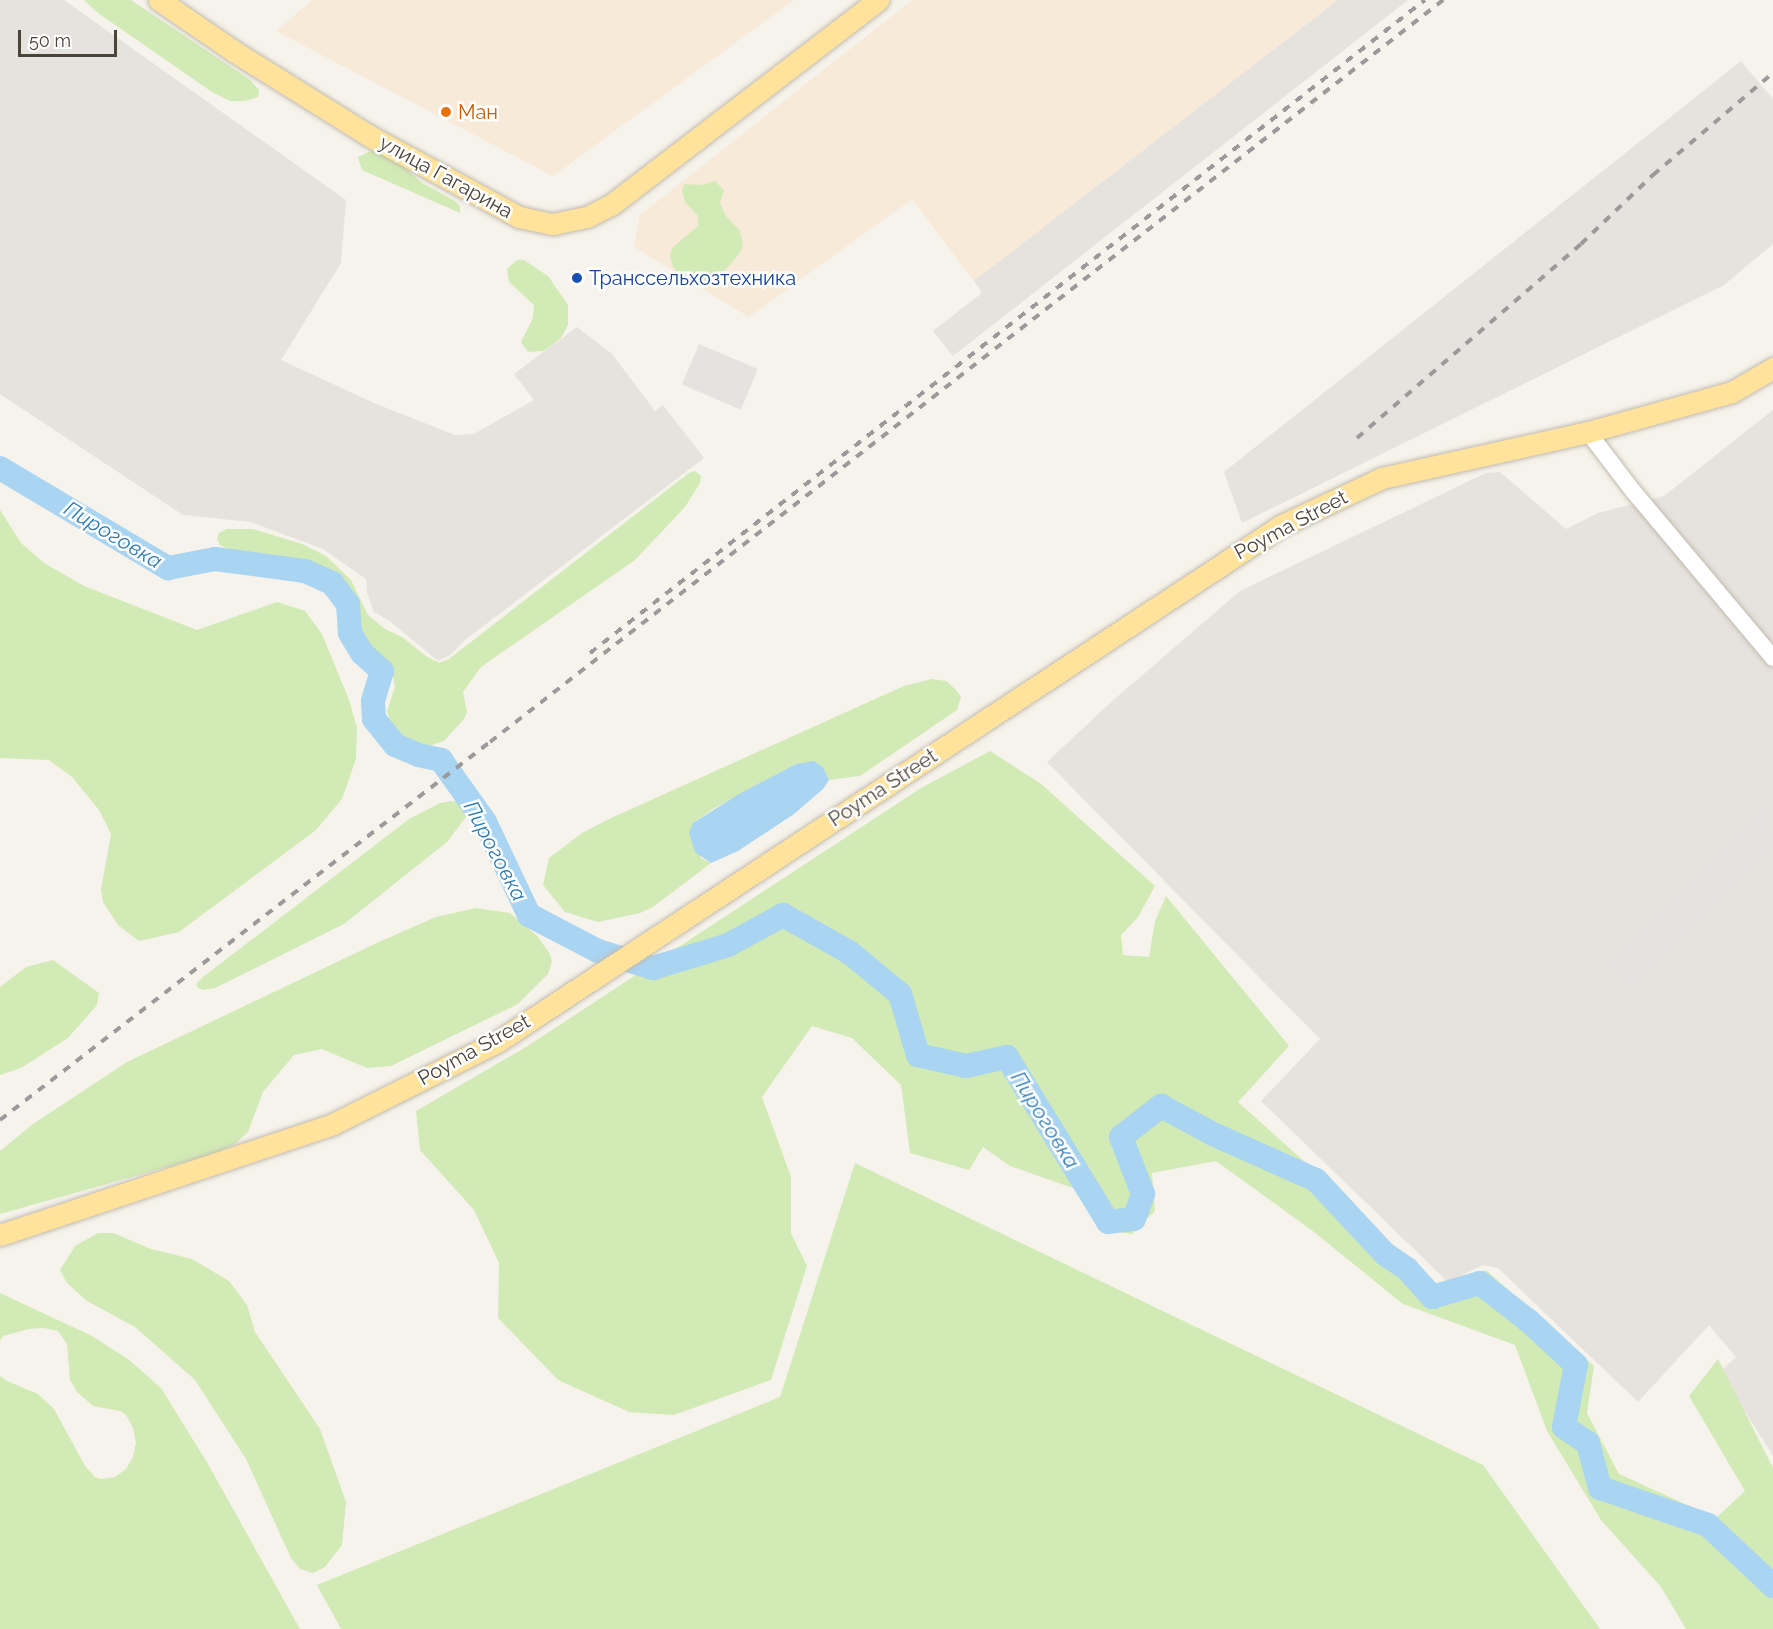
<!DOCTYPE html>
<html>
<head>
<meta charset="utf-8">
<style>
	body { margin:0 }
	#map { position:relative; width:1773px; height:1629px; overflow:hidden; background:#f6f3ec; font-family:Raleway,sans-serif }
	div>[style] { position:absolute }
	.commercial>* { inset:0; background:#f7ead8 }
	.industrial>* { inset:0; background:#e6e2dd }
	.green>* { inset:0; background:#d2eab5 }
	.parking>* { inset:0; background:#e5e3e0; transform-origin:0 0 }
	.water>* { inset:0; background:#a9d4f2 }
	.river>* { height:24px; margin:-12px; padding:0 12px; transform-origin:12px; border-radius:12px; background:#a9d4f2 }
	.roads { filter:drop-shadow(0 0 2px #c2bbae) drop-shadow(0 0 2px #c2bbae) }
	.minor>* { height:16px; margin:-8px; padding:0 8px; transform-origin:8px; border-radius:8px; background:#fff }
	.major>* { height:21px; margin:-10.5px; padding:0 10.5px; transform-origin:10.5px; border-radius:10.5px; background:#ffe39c }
	.rail>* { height:4px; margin-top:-2px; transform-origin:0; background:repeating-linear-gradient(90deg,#9a9a9a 0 8px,transparent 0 16px) }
	.dots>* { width:16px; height:16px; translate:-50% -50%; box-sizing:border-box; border:3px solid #fff; border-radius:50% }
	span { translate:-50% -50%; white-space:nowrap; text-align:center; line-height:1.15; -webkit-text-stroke:5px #fff; paint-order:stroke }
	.food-label { font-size:20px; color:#c56008 }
	.left { translate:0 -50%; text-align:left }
	.street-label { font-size:20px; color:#4b4439 }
	.transit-label { font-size:20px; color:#164399 }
	.water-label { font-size:21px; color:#2e7ab2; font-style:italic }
	.scale { position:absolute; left:18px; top:30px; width:99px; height:27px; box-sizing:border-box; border:3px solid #4b4439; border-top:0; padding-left:8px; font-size:18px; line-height:21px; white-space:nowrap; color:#4b4439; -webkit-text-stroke:4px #fff; paint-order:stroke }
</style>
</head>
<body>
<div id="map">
	<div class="commercial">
		<div style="clip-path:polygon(312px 0,794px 0,553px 176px,276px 31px)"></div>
		<div style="clip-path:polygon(912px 0,1338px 0,974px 281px,912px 199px,749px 317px,634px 247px,640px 215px)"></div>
	</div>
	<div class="industrial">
		<div style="clip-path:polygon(0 0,64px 0,346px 200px,341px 263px,281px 360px,374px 403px,455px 435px,474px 434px,534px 400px,514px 374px,577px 327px,612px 354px,655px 411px,663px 405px,704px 458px,465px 640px,450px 655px,438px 661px,391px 622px,374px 612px,367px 593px,366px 579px,323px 549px,251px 522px,183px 515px,0 394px)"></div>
		<div style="clip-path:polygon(1338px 0,1408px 0,953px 356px,933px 331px,982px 293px,974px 281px)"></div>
		<div style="clip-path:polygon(1741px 61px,1773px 99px,1773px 244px,1724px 285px,1242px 523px,1224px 472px)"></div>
		<div style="clip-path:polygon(1773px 410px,1773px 1456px,1720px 1372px,1736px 1357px,1709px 1325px,1638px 1402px,1498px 1268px,1483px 1265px,1448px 1282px,1261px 1101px,1320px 1039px,1047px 762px,1110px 703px,1240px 591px,1486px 473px,1500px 472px,1566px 529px,1598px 513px,1664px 496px)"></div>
	</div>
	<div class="green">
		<div style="clip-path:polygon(84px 0,131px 0,249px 79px,259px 90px,258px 97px,245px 101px,230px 101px,212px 92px,98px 13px)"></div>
		<div style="clip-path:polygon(371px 151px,394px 158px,422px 183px,455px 201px,460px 206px,460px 213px,362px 170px,358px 157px)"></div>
		<div style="clip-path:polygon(715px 181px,724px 190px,720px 203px,725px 215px,740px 231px,743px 245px,740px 253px,727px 268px,716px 276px,702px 282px,682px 278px,673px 267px,670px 254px,673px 247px,698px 226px,698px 216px,685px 202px,682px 191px,684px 184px,702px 185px)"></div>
		<div style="clip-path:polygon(524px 260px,548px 276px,568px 305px,568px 325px,561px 338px,544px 351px,528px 352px,521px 342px,533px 318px,534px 305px,509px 282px,507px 269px,517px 260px)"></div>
		<div style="clip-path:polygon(695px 471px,701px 476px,700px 483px,685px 507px,635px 560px,481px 667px,463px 692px,467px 712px,464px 719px,444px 741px,429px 746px,405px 738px,390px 721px,387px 711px,395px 687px,393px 676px,359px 633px,353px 619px,351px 601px,337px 581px,320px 568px,306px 562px,230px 550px,220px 545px,217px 539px,219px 533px,227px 529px,253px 529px,302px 544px,326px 556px,351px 580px,368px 615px,385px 629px,402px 637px,426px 656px,439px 663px,449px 659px,689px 473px)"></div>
		<div style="clip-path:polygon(0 510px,21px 543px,44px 563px,84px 586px,197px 630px,277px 602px,305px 611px,322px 634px,349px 700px,357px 728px,356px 759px,342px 799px,316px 830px,179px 932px,139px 941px,118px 925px,103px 902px,101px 889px,111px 834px,99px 810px,72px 777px,49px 760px,0 758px)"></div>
		<div style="clip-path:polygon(932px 679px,946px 681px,957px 691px,961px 697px,957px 710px,860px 776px,829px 780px,823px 767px,796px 764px,713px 809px,693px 823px,701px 858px,711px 863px,653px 907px,640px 913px,598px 922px,565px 912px,543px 885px,549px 858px,582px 833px,609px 819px,904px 686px)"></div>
		<div style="clip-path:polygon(990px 751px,1040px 783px,1155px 886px,1138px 917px,1121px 935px,1123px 955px,1149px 957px,1155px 921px,1166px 896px,1289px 1046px,1238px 1102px,1334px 1188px,1419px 1277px,1442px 1286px,1486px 1270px,1594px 1366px,1587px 1413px,1619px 1474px,1716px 1518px,1745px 1491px,1689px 1396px,1718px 1359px,1773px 1468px,1773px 1629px,1686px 1629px,1661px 1587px,1601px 1520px,1547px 1431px,1515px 1345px,1403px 1304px,1314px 1232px,1216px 1161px,1152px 1173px,1155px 1211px,1132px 1234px,1100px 1229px,1087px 1193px,1010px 1166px,983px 1147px,969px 1170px,910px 1153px,901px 1085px,852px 1038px,812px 1026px,762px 1097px,791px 1177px,791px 1233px,807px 1266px,771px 1380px,674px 1415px,629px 1412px,558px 1380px,498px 1318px,499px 1263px,474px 1210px,420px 1150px,416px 1111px,526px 1047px,921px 788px)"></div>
		<div style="clip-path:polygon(452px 801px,460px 802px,467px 809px,466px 817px,447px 842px,344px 924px,215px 988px,204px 990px,198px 988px,196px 984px,203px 977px,409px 819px,440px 803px)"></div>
		<div style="clip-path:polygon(476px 908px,510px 913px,537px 936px,550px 954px,552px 962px,548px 974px,518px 1004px,391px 1066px,367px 1068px,322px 1049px,294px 1055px,263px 1092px,248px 1132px,235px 1144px,214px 1154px,0 1214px,0 1151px,33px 1124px,127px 1062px,381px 941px,436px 917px)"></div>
		<div style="clip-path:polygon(53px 960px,99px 993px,97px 1005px,68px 1038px,21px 1068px,0 1075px,0 987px,26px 967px)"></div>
		<div style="clip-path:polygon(855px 1163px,1483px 1465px,1600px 1629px,341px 1629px,317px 1585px,780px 1397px)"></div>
		<div style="clip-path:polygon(98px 1233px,113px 1233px,151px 1249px,192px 1259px,229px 1281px,247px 1305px,255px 1332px,320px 1429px,346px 1502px,342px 1545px,325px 1567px,313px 1573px,300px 1569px,291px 1558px,246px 1459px,195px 1380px,135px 1327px,87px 1301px,67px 1283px,60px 1270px,75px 1246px)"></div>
		<div style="clip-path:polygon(0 1293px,92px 1336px,128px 1359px,161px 1388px,208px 1464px,300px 1629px,0 1629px,0 1376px,7px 1381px,38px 1394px,54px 1409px,85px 1466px,95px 1477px,101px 1479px,115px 1477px,126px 1469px,133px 1457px,136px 1443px,133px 1428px,126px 1415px,120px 1411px,93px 1406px,77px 1392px,70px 1380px,67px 1344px,58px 1331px,44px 1328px,29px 1329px,3px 1336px,0 1341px)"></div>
	</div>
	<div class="parking">
		<div style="left:699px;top:344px;width:64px;height:44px;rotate:23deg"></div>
		<div style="clip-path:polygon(1772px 801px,1773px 850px,1631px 990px,1606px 965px)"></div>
	</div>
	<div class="water">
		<div style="clip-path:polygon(814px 761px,823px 767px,829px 780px,823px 789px,794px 814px,738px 851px,711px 863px,695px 852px,689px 833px,693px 823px,739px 794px,796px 764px)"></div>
	</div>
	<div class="river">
		<div style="left:0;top:468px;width:196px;rotate:30.8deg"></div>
		<div style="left:168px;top:568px;width:48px;rotate:-10.8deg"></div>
		<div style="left:215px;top:559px;width:91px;rotate:7.6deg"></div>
		<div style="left:305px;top:571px;width:30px;rotate:24deg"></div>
		<div style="left:332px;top:583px;width:26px;rotate:53deg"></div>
		<div style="left:348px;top:604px;width:29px;rotate:86deg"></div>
		<div style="left:350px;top:633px;width:23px;rotate:59deg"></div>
		<div style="left:362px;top:653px;width:27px;rotate:42deg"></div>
		<div style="left:382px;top:671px;width:31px;rotate:107deg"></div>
		<div style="left:373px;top:701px;width:18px;rotate:87deg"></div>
		<div style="left:374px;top:719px;width:33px;rotate:51deg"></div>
		<div style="left:395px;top:745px;width:25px;rotate:23deg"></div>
		<div style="left:418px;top:755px;width:24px;rotate:12deg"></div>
		<div style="left:441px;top:760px;width:76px;rotate:54.6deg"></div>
		<div style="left:485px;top:822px;width:103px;rotate:64.7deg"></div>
		<div style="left:529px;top:915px;width:78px;rotate:27.6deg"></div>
		<div style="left:598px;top:951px;width:58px;rotate:17.2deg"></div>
		<div style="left:653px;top:968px;width:78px;rotate:-17deg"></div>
		<div style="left:728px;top:945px;width:63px;rotate:-28.6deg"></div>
		<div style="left:783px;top:915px;width:76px;rotate:29.3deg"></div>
		<div style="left:849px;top:952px;width:66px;rotate:39.5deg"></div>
		<div style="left:900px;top:994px;width:64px;rotate:73.6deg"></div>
		<div style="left:918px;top:1055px;width:49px;rotate:12.9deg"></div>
		<div style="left:966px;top:1066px;width:42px;rotate:-12.4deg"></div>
		<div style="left:1007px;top:1057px;width:193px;rotate:58.5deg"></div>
		<div style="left:1108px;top:1222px;width:26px;rotate:-7deg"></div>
		<div style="left:1134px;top:1219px;width:27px;rotate:-70deg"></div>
		<div style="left:1143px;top:1194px;width:61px;rotate:-111.1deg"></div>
		<div style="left:1121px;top:1137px;width:51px;rotate:-37.8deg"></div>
		<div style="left:1161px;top:1106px;width:59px;rotate:28.3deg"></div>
		<div style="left:1213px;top:1134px;width:113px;rotate:24.1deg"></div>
		<div style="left:1316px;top:1180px;width:101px;rotate:47deg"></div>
		<div style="left:1385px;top:1254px;width:27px;rotate:34deg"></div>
		<div style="left:1407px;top:1269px;width:38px;rotate:48deg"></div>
		<div style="left:1432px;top:1297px;width:50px;rotate:-16.3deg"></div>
		<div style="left:1480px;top:1283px;width:63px;rotate:38deg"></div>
		<div style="left:1530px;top:1322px;width:63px;rotate:43.1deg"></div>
		<div style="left:1576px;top:1365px;width:63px;rotate:101deg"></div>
		<div style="left:1564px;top:1427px;width:29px;rotate:34deg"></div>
		<div style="left:1588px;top:1443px;width:47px;rotate:75.1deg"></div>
		<div style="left:1600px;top:1488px;width:114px;rotate:18.9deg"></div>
		<div style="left:1708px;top:1525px;width:89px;rotate:43.2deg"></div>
	</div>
	<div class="roads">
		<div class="minor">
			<div style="left:1588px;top:432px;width:74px;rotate:52.7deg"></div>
			<div style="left:1633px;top:491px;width:218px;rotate:50deg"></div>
		</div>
		<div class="major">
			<div style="left:159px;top:0;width:92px;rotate:34.4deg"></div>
			<div style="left:235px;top:52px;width:155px;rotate:32deg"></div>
			<div style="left:366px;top:134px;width:174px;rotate:28.5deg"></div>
			<div style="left:519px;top:217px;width:35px;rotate:12deg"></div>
			<div style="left:553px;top:224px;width:35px;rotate:-12deg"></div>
			<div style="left:587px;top:217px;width:27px;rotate:-27deg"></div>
			<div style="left:611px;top:205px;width:337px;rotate:-37.5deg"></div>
			<div style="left:0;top:1235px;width:351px;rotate:-18.4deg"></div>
			<div style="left:333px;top:1124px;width:183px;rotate:-26.6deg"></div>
			<div style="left:497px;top:1042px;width:940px;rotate:-33.37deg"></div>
			<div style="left:1282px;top:525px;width:110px;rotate:-25.2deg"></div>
			<div style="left:1382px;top:478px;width:211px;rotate:-12.6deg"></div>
			<div style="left:1588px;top:432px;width:149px;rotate:-15.5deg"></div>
			<div style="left:1732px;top:392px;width:48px;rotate:-30.3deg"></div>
		</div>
	</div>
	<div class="rail">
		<div style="left:1357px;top:438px;width:296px;rotate:-40.9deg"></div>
		<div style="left:1581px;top:244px;width:100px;rotate:-43.8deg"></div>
		<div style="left:1653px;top:175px;width:157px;rotate:-40.4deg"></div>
		<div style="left:590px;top:653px;width:1060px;rotate:-38.03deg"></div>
		<div style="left:0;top:1120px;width:619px;rotate:-37.65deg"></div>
		<div style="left:490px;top:742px;width:1208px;rotate:-37.9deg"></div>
	</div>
	<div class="dots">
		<div style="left:446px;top:112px;background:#e8710a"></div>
		<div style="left:577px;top:278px;background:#1a4fb4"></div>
	</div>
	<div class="food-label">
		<span class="left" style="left:458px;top:112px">Ман</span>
	</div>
	<div class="street-label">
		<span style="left:446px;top:177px;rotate:29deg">улица Гагарина</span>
		<span style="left:1291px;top:525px;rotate:-28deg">Poyma Street</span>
		<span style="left:883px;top:788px;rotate:-33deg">Poyma Street</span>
		<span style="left:474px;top:1050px;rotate:-29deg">Poyma Street</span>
	</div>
	<div class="transit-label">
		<span class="left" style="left:589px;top:278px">Транссельхозтехника</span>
	</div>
	<div class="water-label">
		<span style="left:113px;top:535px;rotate:31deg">Пироговка</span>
		<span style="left:495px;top:851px;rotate:62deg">Пироговка</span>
		<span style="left:1045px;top:1120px;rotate:58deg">Пироговка</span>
	</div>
	<div class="scale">50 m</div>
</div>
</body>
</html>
